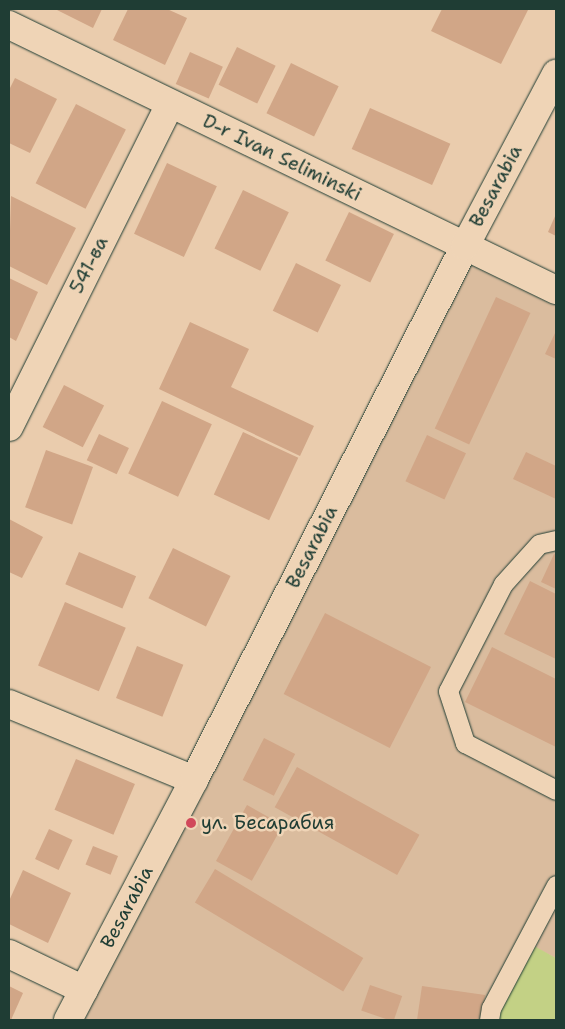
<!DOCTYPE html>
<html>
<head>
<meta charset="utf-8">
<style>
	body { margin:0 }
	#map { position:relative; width:565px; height:1029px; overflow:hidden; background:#eaccad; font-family:"Shantell Sans",sans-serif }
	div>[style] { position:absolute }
	.built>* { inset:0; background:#dabc9e }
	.green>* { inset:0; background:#c3d185 }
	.building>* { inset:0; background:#d1a687; transform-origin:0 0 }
	.roads { filter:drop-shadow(0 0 1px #1f3d34) drop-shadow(0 0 1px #1f3d34) }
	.service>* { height:19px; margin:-9.5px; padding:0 9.5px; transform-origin:9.5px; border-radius:9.5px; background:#efd4b6 }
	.minor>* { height:28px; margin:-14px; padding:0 14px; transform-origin:14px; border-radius:14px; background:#efd4b6 }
	.dots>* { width:14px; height:14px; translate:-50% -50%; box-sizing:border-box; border:2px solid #efd4b6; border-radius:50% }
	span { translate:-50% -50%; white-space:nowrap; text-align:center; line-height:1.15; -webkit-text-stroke:5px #efd4b6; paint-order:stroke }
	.street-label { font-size:19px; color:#1f3d34 }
	.poi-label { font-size:19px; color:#1f3d34 }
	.left { translate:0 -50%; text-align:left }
	.frame { position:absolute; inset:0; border:10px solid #1f3d34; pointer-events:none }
</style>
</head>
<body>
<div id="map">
	<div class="built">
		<div style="clip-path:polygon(465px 246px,556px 290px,556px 958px,525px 942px,489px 1020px,68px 1020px)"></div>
	</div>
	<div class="green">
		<div style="clip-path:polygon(525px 941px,556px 958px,556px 1020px,489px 1020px)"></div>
	</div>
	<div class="building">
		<div style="clip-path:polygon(55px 9px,102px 9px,93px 28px)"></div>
		<div style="clip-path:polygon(128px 9px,167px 9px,187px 18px,165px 65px,113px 40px)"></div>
		<div style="clip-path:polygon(442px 9px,524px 9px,528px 10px,501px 64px,431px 31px)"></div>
		<div style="left:237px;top:47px;width:43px;height:42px;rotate:26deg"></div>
		<div style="left:190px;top:52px;width:36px;height:35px;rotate:24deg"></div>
		<div style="left:291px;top:63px;width:53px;height:56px;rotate:26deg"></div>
		<div style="clip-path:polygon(15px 78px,57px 99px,30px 153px,9px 143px,9px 90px)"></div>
		<div style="left:76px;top:104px;width:56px;height:89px;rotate:27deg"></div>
		<div style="left:370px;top:108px;width:88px;height:45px;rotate:24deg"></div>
		<div style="left:167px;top:163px;width:55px;height:78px;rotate:25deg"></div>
		<div style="left:243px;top:190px;width:51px;height:65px;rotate:26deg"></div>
		<div style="clip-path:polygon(11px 196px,76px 228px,47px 285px,9px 266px)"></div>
		<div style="left:349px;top:212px;width:50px;height:54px;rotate:26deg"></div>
		<div style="clip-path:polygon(556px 214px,556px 236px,548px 232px)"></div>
		<div style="left:296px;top:263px;width:50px;height:53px;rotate:26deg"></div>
		<div style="clip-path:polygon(9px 278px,38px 292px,16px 341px,9px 337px)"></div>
		<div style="left:496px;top:297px;width:38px;height:145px;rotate:25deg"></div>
		<div style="clip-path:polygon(190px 322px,249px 349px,231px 387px,314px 426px,300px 456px,159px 389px)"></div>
		<div style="clip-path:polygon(556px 331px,556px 359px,545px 354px)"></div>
		<div style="left:64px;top:385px;width:45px;height:47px;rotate:27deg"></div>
		<div style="left:162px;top:401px;width:55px;height:80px;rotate:25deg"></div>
		<div style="left:243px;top:432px;width:61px;height:69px;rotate:25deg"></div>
		<div style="left:99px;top:434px;width:33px;height:29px;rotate:25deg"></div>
		<div style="left:427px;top:435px;width:43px;height:51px;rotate:25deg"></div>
		<div style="left:46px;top:450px;width:50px;height:61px;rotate:20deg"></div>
		<div style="clip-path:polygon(526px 452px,556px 466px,556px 499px,513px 479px)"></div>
		<div style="clip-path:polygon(9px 519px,43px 537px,22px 578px,9px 572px)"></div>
		<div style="left:173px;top:548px;width:64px;height:56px;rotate:26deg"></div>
		<div style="left:79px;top:552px;width:62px;height:35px;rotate:23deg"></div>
		<div style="clip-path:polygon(554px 554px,556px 555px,556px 589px,541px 582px)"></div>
		<div style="clip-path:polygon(530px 581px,556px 594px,556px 659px,504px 634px)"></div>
		<div style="left:65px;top:602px;width:66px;height:69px;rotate:23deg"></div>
		<div style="left:325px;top:613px;width:119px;height:91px;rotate:27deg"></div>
		<div style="left:137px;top:646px;width:50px;height:56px;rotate:22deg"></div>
		<div style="clip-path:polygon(492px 647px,556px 679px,556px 747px,465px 702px)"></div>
		<div style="left:264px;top:738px;width:35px;height:47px;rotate:27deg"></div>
		<div style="left:76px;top:759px;width:64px;height:55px;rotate:23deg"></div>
		<div style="left:297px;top:767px;width:140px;height:46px;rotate:29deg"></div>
		<div style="left:247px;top:805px;width:41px;height:64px;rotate:29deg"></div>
		<div style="left:49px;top:829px;width:26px;height:33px;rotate:25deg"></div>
		<div style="left:93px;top:846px;width:27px;height:20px;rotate:22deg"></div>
		<div style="left:215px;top:869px;width:173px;height:39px;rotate:31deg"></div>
		<div style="clip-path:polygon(23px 870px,71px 893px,48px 943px,9px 924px,9px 901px)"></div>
		<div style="left:370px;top:985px;width:34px;height:27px;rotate:19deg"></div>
		<div style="clip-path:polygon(9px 986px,23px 993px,11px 1020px,9px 1020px)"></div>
		<div style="clip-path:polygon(422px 986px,485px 995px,482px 1020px,417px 1020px)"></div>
	</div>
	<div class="roads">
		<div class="service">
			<div style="left:556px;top:540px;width:17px;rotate:167deg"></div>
			<div style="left:539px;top:544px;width:54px;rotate:132deg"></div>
			<div style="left:503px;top:584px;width:120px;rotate:117.2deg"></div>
			<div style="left:448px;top:691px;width:55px;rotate:71.9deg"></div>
			<div style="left:465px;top:743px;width:102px;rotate:27.3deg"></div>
			<div style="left:489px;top:1020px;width:12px;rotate:-81deg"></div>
			<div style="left:491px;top:1008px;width:139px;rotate:-62.1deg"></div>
		</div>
		<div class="minor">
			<div style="left:9px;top:25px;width:608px;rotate:25.85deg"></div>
			<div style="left:9px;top:427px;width:361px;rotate:-63.5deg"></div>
			<div style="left:9px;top:704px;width:200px;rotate:22.3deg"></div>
			<div style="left:9px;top:954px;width:83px;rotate:25.6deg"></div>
			<div style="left:68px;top:1020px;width:271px;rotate:-62.3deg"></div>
			<div style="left:194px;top:780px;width:599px;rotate:-63.09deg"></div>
			<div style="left:465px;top:246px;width:195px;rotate:-62.1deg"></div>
		</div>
	</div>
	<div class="dots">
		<div style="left:191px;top:823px;background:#d1495b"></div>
	</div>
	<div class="street-label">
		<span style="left:282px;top:158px;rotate:26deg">D-r Ivan Seliminski</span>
		<span style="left:496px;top:186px;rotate:-62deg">Besarabia</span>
		<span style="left:89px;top:265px;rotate:-63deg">541-ва</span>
		<span style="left:312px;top:547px;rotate:-63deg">Besarabia</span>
		<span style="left:127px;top:907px;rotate:-62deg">Besarabia</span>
	</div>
	<div class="poi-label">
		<span class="left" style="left:201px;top:823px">ул. Бесарабия</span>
	</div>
	<div class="frame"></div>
</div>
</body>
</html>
